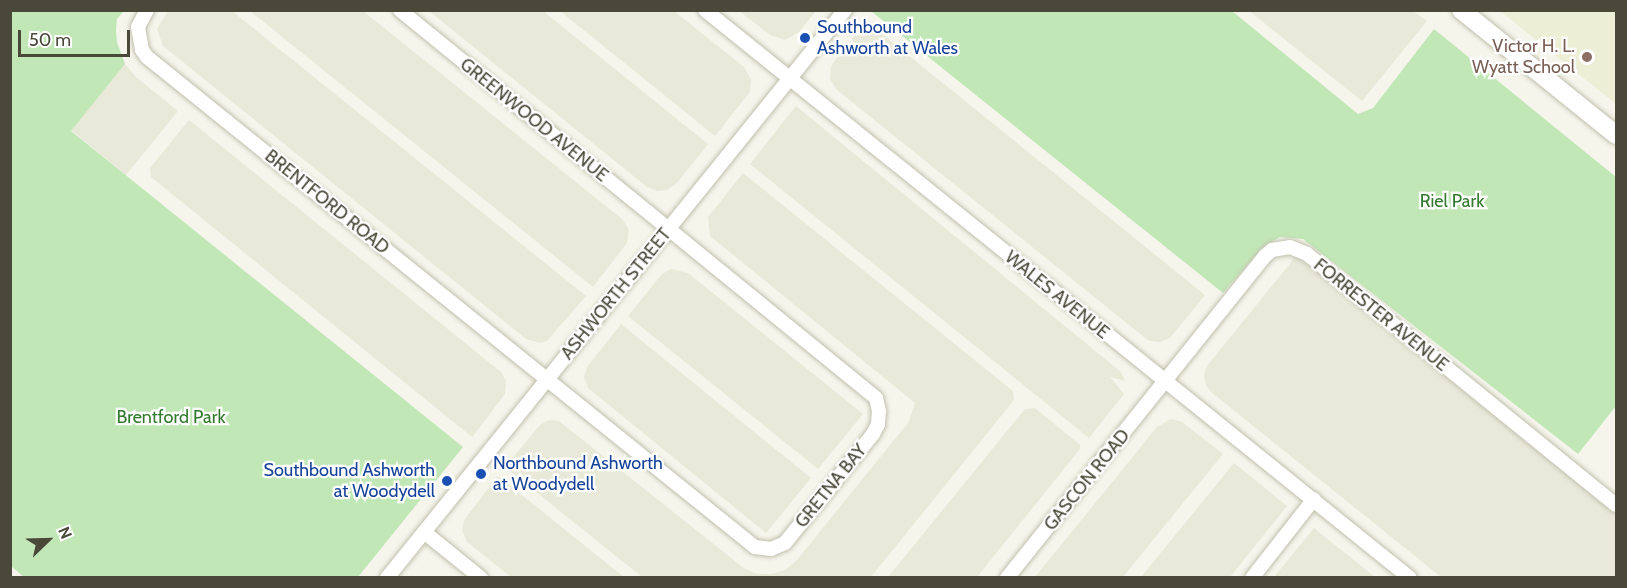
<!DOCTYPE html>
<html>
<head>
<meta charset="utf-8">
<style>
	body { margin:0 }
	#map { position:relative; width:1627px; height:588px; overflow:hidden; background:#f5f5ec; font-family:Cabin,sans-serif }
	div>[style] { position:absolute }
	.residential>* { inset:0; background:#e9e9da }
	.education>* { inset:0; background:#edeed6 }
	.green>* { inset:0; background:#c2e7b7 }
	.roads { filter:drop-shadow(0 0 2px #c1c0ae) drop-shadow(0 0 2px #c1c0ae) }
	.minor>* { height:14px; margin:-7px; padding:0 7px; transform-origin:7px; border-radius:7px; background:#fff }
	.tertiary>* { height:18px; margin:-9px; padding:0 9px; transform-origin:9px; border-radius:9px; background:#fff }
	.dots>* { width:16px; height:16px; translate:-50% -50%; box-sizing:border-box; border:3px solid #fff; border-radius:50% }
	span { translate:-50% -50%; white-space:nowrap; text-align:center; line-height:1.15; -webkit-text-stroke:4.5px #fff; paint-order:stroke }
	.transit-label { font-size:18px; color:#164399 }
	.left { translate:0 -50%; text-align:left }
	.right { translate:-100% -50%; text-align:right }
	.education-label { font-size:18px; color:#785e54 }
	.street-label { font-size:18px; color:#4a4839 }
	.park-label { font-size:18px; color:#327a2d }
	.frame { position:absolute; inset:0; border:12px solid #4a4839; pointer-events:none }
	.north { position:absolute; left:18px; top:510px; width:60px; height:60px; -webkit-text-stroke:4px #fff; paint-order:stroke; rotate:67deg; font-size:16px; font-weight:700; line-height:24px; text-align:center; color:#4a4839 }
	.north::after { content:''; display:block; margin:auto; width:21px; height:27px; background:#4a4839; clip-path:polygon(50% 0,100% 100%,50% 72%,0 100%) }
	.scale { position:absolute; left:18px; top:30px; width:112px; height:27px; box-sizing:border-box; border:3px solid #4a4839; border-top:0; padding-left:8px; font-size:18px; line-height:21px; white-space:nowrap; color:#4a4839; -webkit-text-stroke:4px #fff; paint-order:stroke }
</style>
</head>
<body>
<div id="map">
	<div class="residential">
		<div style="clip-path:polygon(168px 11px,232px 11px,586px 296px,547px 341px,540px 343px,526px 339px,163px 46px,157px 29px)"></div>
		<div style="clip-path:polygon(250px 11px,363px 11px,622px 219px,629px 230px,627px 243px,593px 287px)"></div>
		<div style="clip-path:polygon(429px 11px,543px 11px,708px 144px,676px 184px,667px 190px,657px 191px,647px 187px)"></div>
		<div style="clip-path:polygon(560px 11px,674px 11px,744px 67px,751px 79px,750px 92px,715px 136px)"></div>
		<div style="clip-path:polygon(739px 11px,816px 11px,799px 32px,785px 40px,770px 35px)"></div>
		<div style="clip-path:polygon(1249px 11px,1413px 11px,1427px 21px,1362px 101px)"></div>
		<div style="clip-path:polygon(866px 21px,1205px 295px,1170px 338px,1160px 342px,1149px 341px,837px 90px,830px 79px,831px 66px)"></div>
		<div style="clip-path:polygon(125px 64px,136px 77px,178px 111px,126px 175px,71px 130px)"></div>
		<div style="clip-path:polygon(796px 106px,1121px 372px,1125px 381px,1110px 377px,1124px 394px,1089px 438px,750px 164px)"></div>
		<div style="clip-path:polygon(189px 120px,501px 372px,506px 381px,505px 394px,472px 437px,151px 177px,150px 168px)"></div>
		<div style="clip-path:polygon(743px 173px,1013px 391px,1014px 400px,871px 577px,642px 577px,505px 467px,540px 425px,549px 420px,559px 421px,745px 569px,758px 574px,772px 574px,785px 570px,796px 561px,908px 423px,915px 403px,710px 236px,708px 217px)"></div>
		<div style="clip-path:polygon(1296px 256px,1616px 515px,1616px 577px,1441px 577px,1211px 392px,1206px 385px,1204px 375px,1207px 366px)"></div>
		<div style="clip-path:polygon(671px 269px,688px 273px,863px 414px,818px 469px,628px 316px,662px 274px)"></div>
		<div style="clip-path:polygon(621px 324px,811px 478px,766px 533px,588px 388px,584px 377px,587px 367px)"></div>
		<div style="clip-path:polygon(1035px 408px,1080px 445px,1080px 449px,977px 577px,888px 577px,1025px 409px)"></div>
		<div style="clip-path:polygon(1171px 419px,1182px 422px,1223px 454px,1123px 577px,1035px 577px,1157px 427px)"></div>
		<div style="clip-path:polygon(1234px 463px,1287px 506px,1230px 577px,1141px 577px)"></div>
		<div style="clip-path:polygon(498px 476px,624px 577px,511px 577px,467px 542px,462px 530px,464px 520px)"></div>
		<div style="clip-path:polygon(1314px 528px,1375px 577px,1274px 577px)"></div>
	</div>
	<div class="education">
		<div style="clip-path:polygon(1500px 11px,1616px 11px,1616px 104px)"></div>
	</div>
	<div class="green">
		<div style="clip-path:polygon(10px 11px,124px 11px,117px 19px,116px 30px,117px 42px,125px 64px,71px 131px,463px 447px,358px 577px,25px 578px,11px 566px)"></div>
		<div style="clip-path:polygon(871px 11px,1232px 11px,1358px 114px,1373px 108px,1434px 29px,1616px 177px,1616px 406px,1578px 454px,1303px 239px,1280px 237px,1263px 247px,1223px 293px)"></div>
	</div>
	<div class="roads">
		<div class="minor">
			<div style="left:147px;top:10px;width:19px;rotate:118deg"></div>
			<div style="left:138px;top:27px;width:23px;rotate:80deg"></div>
			<div style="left:142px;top:50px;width:9px;rotate:54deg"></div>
			<div style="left:147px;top:57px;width:781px;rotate:38.87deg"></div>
			<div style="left:755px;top:547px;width:16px;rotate:7deg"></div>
			<div style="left:771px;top:549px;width:15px;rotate:-23deg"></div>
			<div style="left:785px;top:543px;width:140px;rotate:-51.1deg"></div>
			<div style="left:873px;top:434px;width:11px;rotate:-63deg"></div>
			<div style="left:878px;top:424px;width:13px;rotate:-86deg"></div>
			<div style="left:879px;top:411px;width:13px;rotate:-103deg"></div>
			<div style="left:876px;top:398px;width:614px;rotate:-140.82deg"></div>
			<div style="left:705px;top:10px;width:905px;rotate:38.86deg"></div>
			<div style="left:424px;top:532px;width:73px;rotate:38.9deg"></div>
			<div style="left:387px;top:578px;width:730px;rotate:-51.12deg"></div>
			<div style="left:1007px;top:578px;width:413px;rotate:-51.3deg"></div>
			<div style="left:1265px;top:256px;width:9px;rotate:-41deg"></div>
			<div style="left:1272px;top:250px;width:18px;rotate:-9deg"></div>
			<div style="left:1290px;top:247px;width:18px;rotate:22deg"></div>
			<div style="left:1307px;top:254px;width:398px;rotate:39.1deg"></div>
			<div style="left:1252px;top:578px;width:100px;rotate:-51.9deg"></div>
		</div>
		<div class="tertiary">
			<div style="left:1461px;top:10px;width:199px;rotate:38.9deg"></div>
		</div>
	</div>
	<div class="dots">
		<div style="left:805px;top:38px;background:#1a4fb4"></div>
		<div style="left:1587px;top:57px;background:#8d6e63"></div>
		<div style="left:481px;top:474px;background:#1a4fb4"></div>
		<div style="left:447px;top:481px;background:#1a4fb4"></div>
	</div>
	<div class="transit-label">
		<span class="left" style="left:817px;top:38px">Southbound<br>Ashworth at Wales</span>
		<span class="left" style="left:493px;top:474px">Northbound Ashworth<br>at Woodydell</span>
		<span class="right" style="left:435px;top:481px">Southbound Ashworth<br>at Woodydell</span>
	</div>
	<div class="education-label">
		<span class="right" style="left:1575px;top:57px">Victor H. L.<br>Wyatt School</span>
	</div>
	<div class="street-label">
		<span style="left:534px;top:120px;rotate:39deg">GREENWOOD AVENUE</span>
		<span style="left:327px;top:202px;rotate:39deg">BRENTFORD ROAD</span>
		<span style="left:616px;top:294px;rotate:-51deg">ASHWORTH STREET</span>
		<span style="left:1057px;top:295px;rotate:39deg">WALES AVENUE</span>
		<span style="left:1381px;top:315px;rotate:39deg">FORRESTER AVENUE</span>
		<span style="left:1087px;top:480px;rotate:-51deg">GASCON ROAD</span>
		<span style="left:831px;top:486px;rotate:-51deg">GRETNA BAY</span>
	</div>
	<div class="park-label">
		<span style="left:1452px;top:201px">Riel Park</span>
		<span style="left:171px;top:417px">Brentford Park</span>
	</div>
	<div class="frame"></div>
	<div class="north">N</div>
	<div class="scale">50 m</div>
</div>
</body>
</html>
